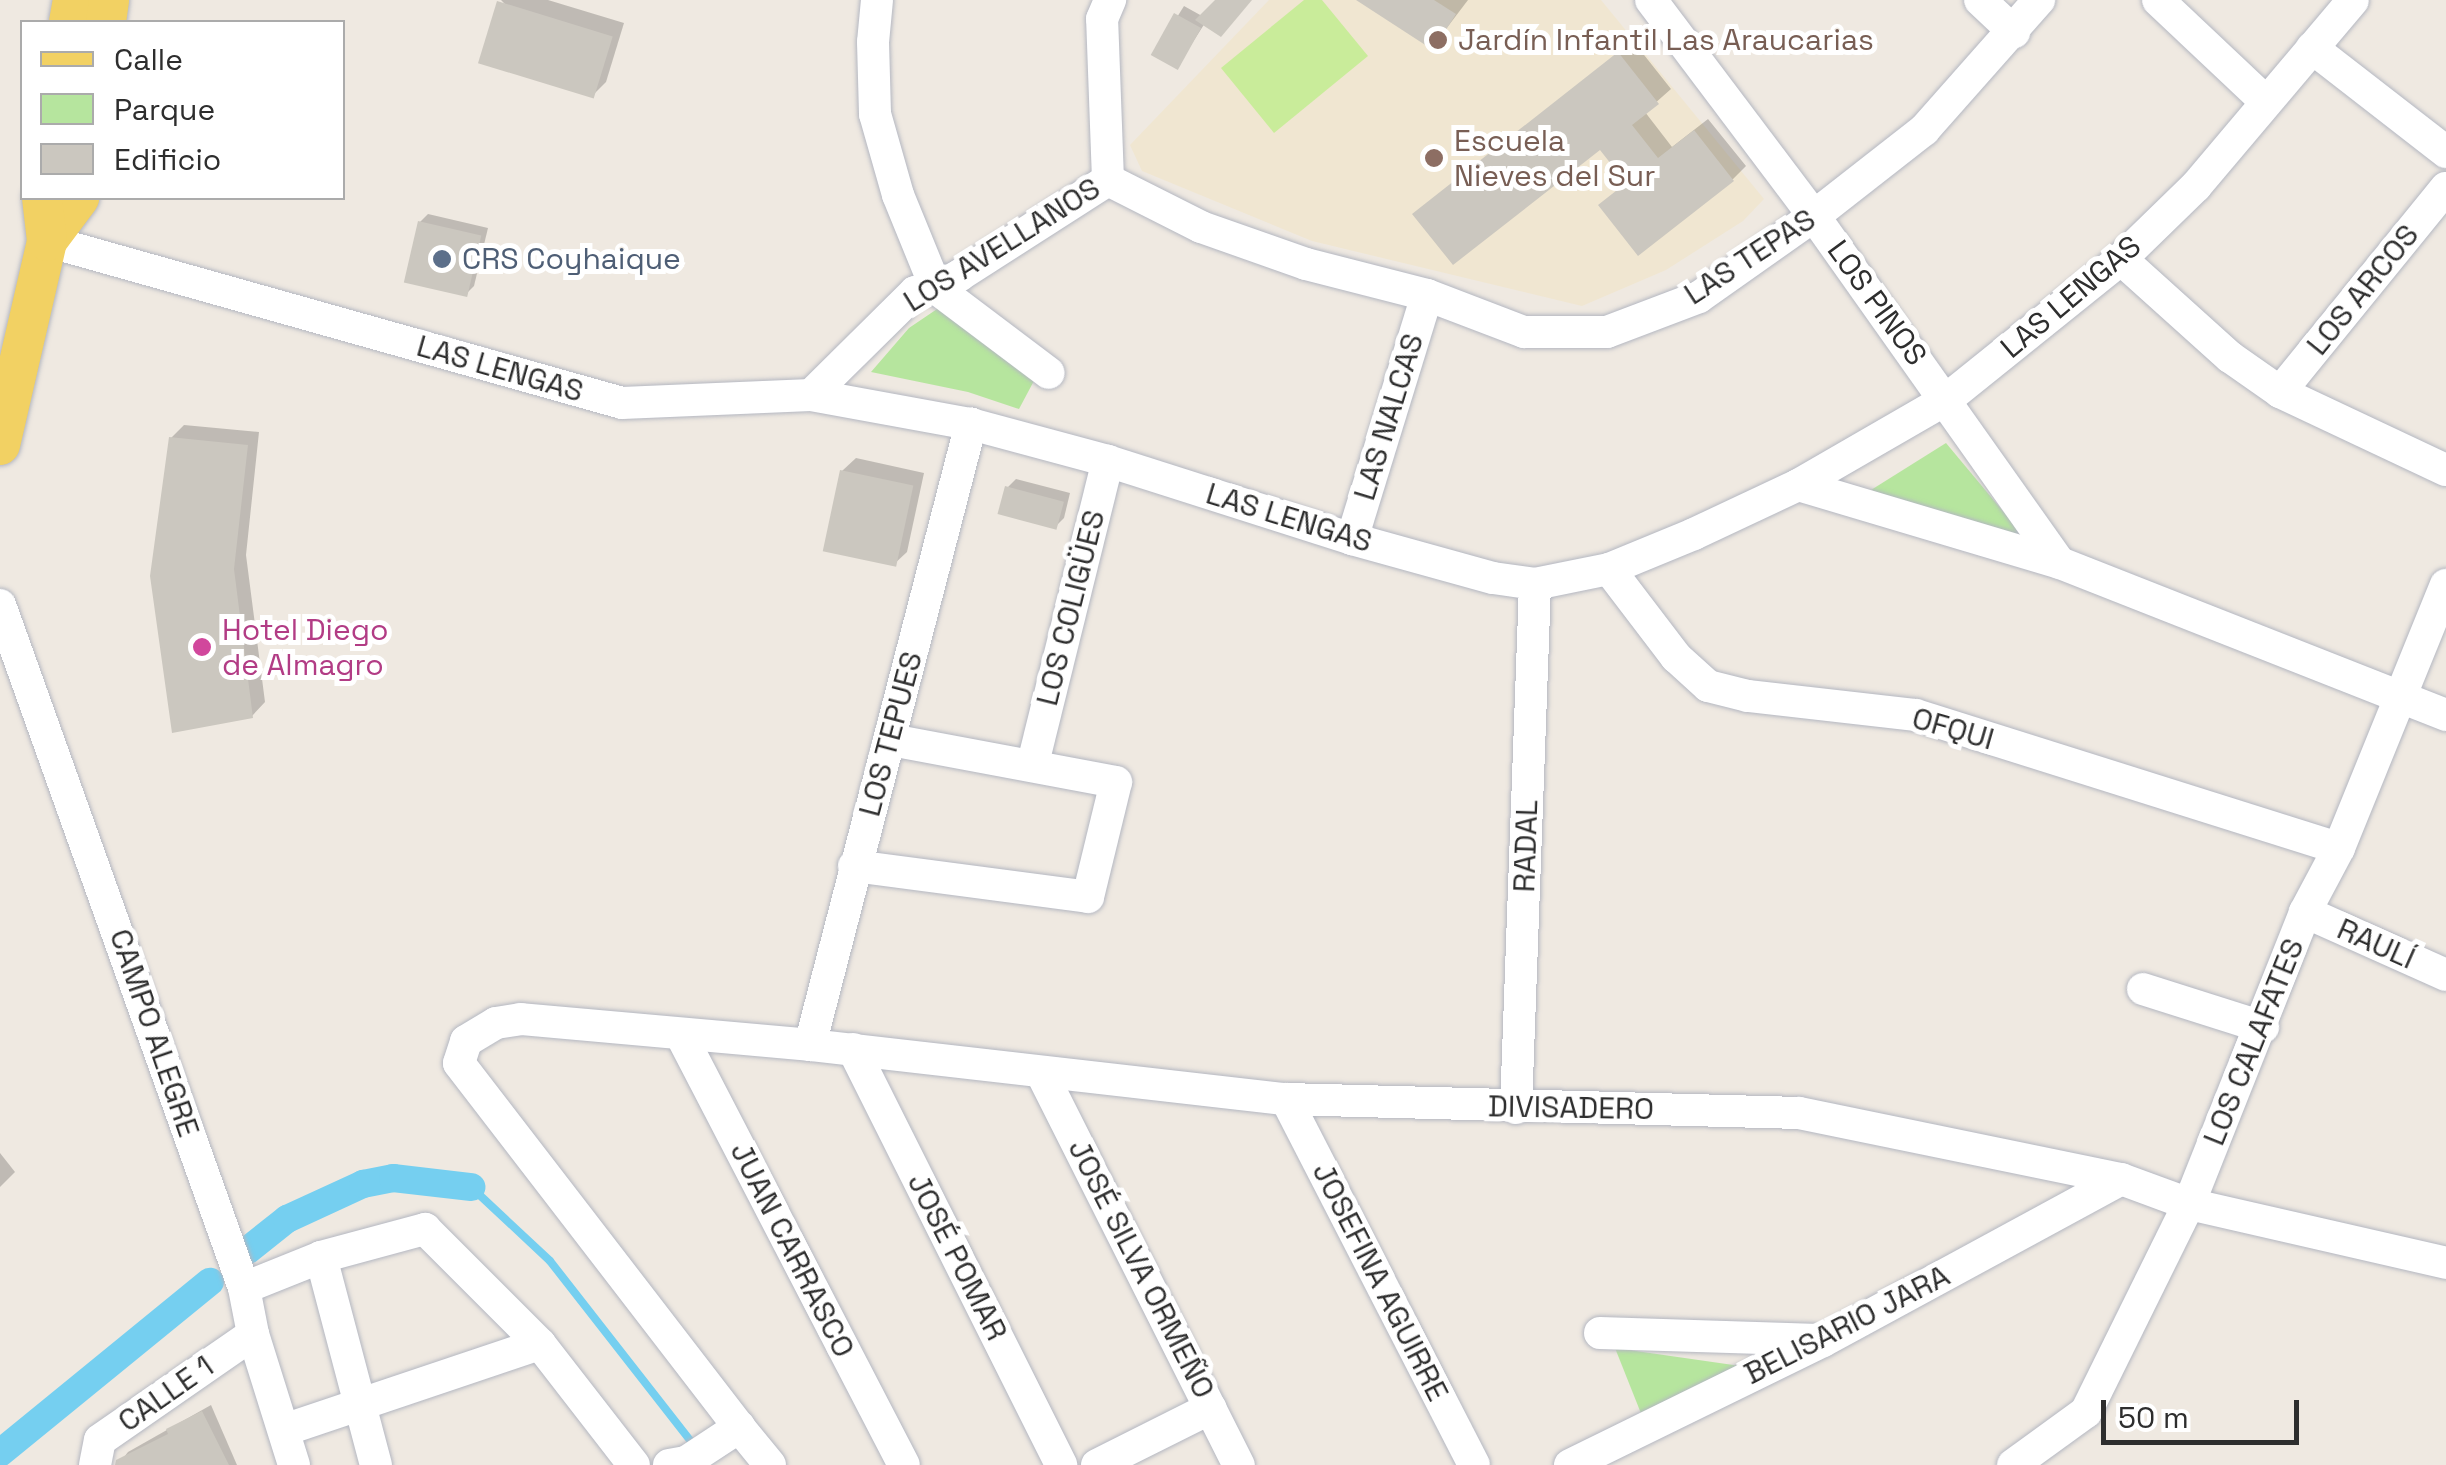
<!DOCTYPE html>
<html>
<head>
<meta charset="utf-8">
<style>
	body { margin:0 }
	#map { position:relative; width:2446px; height:1465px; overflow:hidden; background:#efe9e1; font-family:"Space Grotesk",sans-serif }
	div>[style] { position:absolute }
	.education>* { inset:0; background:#f0e6d1 }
	.green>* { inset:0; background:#b6e59e }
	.pitch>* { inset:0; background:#c9ec9a }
	.shadow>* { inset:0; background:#0003 }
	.stream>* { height:8px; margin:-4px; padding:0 4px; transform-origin:4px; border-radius:4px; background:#75cff0 }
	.canal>* { height:28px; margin:-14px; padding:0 14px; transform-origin:14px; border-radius:14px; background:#75cff0 }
	.building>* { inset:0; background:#cbc7bf; transform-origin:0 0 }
	.roads { filter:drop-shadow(0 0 2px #b4b7c1) drop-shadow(0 0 2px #b4b7c1) }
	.minor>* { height:32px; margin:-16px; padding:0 16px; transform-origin:16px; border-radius:16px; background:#fff }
	.major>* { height:40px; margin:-20px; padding:0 20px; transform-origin:20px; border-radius:20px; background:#f2d163 }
	.dots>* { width:28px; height:28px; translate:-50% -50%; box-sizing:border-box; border:5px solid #fff; border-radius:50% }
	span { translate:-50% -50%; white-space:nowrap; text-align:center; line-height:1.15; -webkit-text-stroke:10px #fff; paint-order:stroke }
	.education-label { font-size:30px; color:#785e54 }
	.left { translate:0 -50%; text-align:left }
	.street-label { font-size:30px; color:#2e2e2e }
	.service-label { font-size:30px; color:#4e5e75 }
	.hotel-label { font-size:30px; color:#b23c85 }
	.legend { position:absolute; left:20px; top:20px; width:325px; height:180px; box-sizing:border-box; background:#fff; border:2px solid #ababab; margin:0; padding:12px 18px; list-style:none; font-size:30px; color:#2e2e2e }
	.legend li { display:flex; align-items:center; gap:20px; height:50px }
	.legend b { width:50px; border:2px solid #ababab }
	.scale { position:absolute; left:2101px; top:1400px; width:198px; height:45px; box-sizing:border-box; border:5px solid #2e2e2e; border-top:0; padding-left:12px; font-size:30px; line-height:35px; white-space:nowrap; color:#2e2e2e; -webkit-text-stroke:8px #fff; paint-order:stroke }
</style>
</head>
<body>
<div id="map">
	<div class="education">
		<div style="clip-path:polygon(1269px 0,1601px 0,1764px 199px,1743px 221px,1666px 270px,1582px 306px,1312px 241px,1142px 171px,1130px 145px)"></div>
	</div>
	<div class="green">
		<div style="clip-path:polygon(943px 305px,1036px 377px,1019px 409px,968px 392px,871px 372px,909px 328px)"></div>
		<div style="clip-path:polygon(1946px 443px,2032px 546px,1871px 490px)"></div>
		<div style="clip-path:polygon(1615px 1348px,1775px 1371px,1648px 1431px)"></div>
	</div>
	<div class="pitch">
		<div style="clip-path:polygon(1304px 0,1322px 0,1368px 56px,1274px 133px,1221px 68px)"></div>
	</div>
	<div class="shadow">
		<div style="clip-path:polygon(501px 0,548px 0,624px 23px,606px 82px,593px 95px)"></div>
		<div style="clip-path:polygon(1218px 0,1250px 0,1205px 23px,1177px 67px,1154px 54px,1184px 6px,1202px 16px)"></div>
		<div style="clip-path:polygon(1360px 0,1468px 0,1433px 46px)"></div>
		<div style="clip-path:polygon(1633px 41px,1671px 89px,1645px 112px,1672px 147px,1708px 119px,1746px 166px,1733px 179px,1638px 253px,1628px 181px,1601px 146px,1416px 214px)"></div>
		<div style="clip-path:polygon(428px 214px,488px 228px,474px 286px,465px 295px,420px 222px)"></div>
		<div style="clip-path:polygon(184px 425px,259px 432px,246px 555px,265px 702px,252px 716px,171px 438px)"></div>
		<div style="clip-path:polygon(856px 458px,924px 473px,907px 552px,893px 565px,842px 471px)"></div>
		<div style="clip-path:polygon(1016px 479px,1070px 493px,1064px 518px,1056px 526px,1008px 487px)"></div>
		<div style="clip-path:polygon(0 1153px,15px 1172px,0 1187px)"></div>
		<div style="clip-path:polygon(211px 1405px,237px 1465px,118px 1465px,128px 1452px)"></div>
	</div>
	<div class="stream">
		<div style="left:471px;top:1187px;width:108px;rotate:43.1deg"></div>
		<div style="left:550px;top:1261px;width:234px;rotate:52deg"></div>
	</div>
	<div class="canal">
		<div style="left:248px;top:1250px;width:50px;rotate:-38.5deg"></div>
		<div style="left:287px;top:1219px;width:84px;rotate:-24.7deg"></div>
		<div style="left:363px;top:1184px;width:31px;rotate:-11deg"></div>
		<div style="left:393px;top:1178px;width:79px;rotate:6.6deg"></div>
		<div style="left:0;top:1453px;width:271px;rotate:-39.2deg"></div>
	</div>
	<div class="building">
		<div style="clip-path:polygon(1215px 0,1252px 0,1221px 37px,1195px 20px)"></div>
		<div style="clip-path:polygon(1356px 0,1434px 0,1456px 14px,1433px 50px)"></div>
		<div style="left:497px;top:1px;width:121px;height:65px;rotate:17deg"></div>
		<div style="left:1174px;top:13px;width:31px;height:48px;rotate:29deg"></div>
		<div style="clip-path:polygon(1618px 52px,1659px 104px,1632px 125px,1658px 158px,1694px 130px,1734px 181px,1638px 256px,1598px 205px,1626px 183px,1600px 150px,1453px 265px,1412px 214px)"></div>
		<div style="left:418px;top:221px;width:65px;height:63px;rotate:13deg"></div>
		<div style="clip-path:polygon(169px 437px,248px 445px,234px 569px,253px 718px,172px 733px,150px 576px)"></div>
		<div style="left:840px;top:470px;width:75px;height:83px;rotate:12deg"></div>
		<div style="left:1005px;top:486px;width:61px;height:29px;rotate:15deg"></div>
		<div style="clip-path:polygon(202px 1411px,229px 1465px,115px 1465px,116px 1460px,168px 1434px,166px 1429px)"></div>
	</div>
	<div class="roads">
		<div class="minor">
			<div style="left:877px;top:0;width:42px;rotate:95.4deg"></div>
			<div style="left:873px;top:42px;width:72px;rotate:88.4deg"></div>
			<div style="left:875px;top:114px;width:84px;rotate:74.1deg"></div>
			<div style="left:898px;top:195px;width:100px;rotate:67.8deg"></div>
			<div style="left:936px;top:288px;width:141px;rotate:37deg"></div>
			<div style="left:1651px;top:0;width:271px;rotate:53deg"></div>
			<div style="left:1814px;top:216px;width:425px;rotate:54.7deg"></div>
			<div style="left:2060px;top:563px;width:415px;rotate:21.5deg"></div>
			<div style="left:1980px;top:0;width:47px;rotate:43.3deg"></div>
			<div style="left:2158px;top:0;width:147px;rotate:43.3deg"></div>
			<div style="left:2312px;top:48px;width:170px;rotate:37.8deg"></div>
			<div style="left:1108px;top:180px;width:104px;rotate:26.8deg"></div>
			<div style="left:1201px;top:227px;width:111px;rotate:19.4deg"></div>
			<div style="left:1306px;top:264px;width:125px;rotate:14.4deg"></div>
			<div style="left:1427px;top:295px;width:104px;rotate:20.9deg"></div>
			<div style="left:1524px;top:332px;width:83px"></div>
			<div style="left:1607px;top:332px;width:98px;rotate:-20.8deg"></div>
			<div style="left:1699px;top:297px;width:141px;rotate:-35.2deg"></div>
			<div style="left:1814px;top:216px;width:140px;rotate:-38deg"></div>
			<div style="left:1924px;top:130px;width:174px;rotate:-48.5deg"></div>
			<div style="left:1108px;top:180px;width:161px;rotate:-92.1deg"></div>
			<div style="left:1102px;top:19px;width:21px;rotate:-67deg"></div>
			<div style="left:47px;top:241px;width:597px;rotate:15.73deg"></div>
			<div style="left:622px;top:403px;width:189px;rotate:-2.4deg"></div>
			<div style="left:811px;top:395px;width:163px;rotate:10.3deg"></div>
			<div style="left:971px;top:424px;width:142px;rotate:15.1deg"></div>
			<div style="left:1108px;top:461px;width:256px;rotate:17.7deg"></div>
			<div style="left:1352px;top:539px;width:146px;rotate:15.5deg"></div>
			<div style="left:1493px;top:578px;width:42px;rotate:8.1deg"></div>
			<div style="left:1535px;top:584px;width:76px;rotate:-11.5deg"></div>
			<div style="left:1609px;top:569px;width:92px;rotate:-22.4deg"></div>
			<div style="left:1694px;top:534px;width:115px;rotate:-25.2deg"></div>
			<div style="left:1798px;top:485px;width:172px;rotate:-30deg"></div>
			<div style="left:1947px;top:399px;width:223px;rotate:-38.8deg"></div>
			<div style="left:2121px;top:259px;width:105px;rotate:-44.2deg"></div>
			<div style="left:2196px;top:186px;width:243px;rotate:-49.8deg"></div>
			<div style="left:2121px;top:259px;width:147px;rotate:42deg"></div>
			<div style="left:2230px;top:357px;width:61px;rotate:35deg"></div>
			<div style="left:2280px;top:392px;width:183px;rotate:25.2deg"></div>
			<div style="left:2280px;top:392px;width:263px;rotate:-50.9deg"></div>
			<div style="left:811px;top:395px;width:146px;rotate:-44.7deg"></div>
			<div style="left:915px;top:292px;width:21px;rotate:-11deg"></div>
			<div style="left:936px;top:288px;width:27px;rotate:-28deg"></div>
			<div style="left:960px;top:275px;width:176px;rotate:-32.7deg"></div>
			<div style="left:1798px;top:485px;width:273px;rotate:16.6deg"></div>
			<div style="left:1352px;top:539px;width:255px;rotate:-72.9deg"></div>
			<div style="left:1609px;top:569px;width:111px;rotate:52.7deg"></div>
			<div style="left:1676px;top:657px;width:43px;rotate:42.2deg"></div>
			<div style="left:1708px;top:686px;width:41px;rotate:14deg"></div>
			<div style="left:1748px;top:696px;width:169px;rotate:6.5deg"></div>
			<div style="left:1916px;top:715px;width:443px;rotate:17.5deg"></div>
			<div style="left:0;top:605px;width:725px;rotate:70.34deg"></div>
			<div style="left:244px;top:1288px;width:47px;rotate:78.9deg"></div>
			<div style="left:253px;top:1334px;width:137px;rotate:72.6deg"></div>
			<div style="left:1035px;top:755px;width:303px;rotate:-76.1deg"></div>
			<div style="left:854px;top:866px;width:236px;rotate:7.5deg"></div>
			<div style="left:1088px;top:897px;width:118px;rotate:-76.3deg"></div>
			<div style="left:1116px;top:782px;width:229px;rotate:-169.4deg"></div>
			<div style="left:2305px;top:912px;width:154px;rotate:24.1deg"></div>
			<div style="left:2143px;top:989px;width:126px;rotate:17.6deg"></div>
			<div style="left:681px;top:1035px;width:484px;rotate:62.6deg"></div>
			<div style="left:810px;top:1045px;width:642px;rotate:-75.47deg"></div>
			<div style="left:853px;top:1049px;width:465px;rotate:63.4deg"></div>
			<div style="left:1042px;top:1074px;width:438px;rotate:63.3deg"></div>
			<div style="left:1286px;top:1099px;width:411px;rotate:62.8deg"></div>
			<div style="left:1516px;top:1108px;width:524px;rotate:-87.92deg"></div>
			<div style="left:321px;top:1257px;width:215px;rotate:75.2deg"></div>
			<div style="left:244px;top:1288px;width:83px;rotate:-21.9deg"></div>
			<div style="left:321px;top:1257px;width:108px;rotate:-15.1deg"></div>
			<div style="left:425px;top:1229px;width:163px;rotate:45deg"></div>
			<div style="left:540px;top:1344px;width:153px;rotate:52.2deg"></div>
			<div style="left:1600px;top:1333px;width:219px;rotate:1.8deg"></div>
			<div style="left:739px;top:1427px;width:49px;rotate:50.8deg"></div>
			<div style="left:284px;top:1430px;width:270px;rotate:-18.6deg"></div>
			<div style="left:95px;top:1465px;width:25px;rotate:-79deg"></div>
			<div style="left:100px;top:1440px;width:186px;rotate:-34.7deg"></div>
			<div style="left:669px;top:1465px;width:17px;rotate:-10deg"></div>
			<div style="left:686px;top:1462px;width:64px;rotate:-33.4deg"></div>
			<div style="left:739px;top:1427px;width:459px;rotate:-127.6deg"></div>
			<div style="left:459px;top:1063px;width:23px;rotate:-72deg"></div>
			<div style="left:466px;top:1041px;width:35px;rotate:-31deg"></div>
			<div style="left:496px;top:1023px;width:25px;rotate:-9deg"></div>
			<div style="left:521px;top:1019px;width:290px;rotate:5.1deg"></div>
			<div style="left:810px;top:1045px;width:479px;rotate:6.5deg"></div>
			<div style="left:1286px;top:1099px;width:513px;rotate:1.56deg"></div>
			<div style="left:1799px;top:1113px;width:329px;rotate:11.6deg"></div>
			<div style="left:2121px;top:1179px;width:72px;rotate:20.2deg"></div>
			<div style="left:2189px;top:1204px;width:264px;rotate:12.9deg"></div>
			<div style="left:1097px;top:1465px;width:127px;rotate:-26.6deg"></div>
			<div style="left:1570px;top:1465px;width:282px;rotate:-26.1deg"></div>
			<div style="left:1823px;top:1341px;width:339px;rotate:-28.5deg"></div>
			<div style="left:2013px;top:1465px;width:90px;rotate:-36deg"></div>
			<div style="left:2086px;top:1412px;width:232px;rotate:-63.7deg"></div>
			<div style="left:2189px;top:1204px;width:314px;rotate:-68.3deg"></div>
			<div style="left:2305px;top:912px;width:72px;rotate:-62deg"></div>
			<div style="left:2339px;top:848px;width:284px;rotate:-67.9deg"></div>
		</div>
		<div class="major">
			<div style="left:69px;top:22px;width:22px;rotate:-80deg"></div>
			<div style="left:106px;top:22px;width:22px;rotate:-82deg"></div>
			<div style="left:47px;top:241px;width:54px;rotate:-53.3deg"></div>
			<div style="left:0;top:445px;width:209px;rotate:-77deg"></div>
			<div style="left:47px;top:241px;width:43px;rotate:-96.6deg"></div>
		</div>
	</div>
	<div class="dots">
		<div style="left:1438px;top:40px;background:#8d6e63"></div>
		<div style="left:1434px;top:158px;background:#8d6e63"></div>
		<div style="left:442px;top:259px;background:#5c6f8a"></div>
		<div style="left:202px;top:647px;background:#d1479c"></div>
	</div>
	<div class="education-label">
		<span class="left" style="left:1458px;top:40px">Jardín Infantil Las Araucarias</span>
		<span class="left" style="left:1454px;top:158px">Escuela<br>Nieves del Sur</span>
	</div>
	<div class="street-label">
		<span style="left:1002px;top:245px;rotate:-32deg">LOS AVELLANOS</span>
		<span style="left:1750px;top:257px;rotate:-33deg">LAS TEPAS</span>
		<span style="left:2363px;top:290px;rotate:-51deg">LOS ARCOS</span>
		<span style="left:2071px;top:297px;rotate:-40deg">LAS LENGAS</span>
		<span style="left:1877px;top:303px;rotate:54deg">LOS PINOS</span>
		<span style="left:500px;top:369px;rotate:16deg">LAS LENGAS</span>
		<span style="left:1389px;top:417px;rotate:-73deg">LAS NALCAS</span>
		<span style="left:1289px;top:518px;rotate:17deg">LAS LENGAS</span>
		<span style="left:1071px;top:608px;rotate:-76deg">LOS COLIGÜES</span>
		<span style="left:1953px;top:729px;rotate:16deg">OFQUI</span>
		<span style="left:891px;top:734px;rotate:-75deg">LOS TEPUES</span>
		<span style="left:1526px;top:846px;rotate:-88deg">RADAL</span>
		<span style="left:2376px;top:944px;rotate:24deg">RAULÍ</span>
		<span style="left:154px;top:1033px;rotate:71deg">CAMPO ALEGRE</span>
		<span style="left:2254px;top:1042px;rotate:-68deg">LOS CALAFATES</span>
		<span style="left:1571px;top:1108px;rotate:1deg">DIVISADERO</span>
		<span style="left:792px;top:1250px;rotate:63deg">JUAN CARRASCO</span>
		<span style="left:957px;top:1257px;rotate:63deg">JOSÉ POMAR</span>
		<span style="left:1141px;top:1269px;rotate:63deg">JOSÉ SILVA ORMEÑO</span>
		<span style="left:1380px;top:1282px;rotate:63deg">JOSEFINA AGUIRRE</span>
		<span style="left:1847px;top:1325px;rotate:-27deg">BELISARIO JARA</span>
		<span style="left:166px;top:1394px;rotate:-35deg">CALLE 1</span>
	</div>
	<div class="service-label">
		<span class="left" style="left:462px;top:259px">CRS Coyhaique</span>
	</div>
	<div class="hotel-label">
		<span class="left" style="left:222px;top:647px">Hotel Diego<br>de Almagro</span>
	</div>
	<ul class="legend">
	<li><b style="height:12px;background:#f2d163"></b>Calle</li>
	<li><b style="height:28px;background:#b6e59e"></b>Parque</li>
	<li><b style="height:28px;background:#cbc7bf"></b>Edificio</li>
	</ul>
	<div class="scale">50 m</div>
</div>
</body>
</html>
